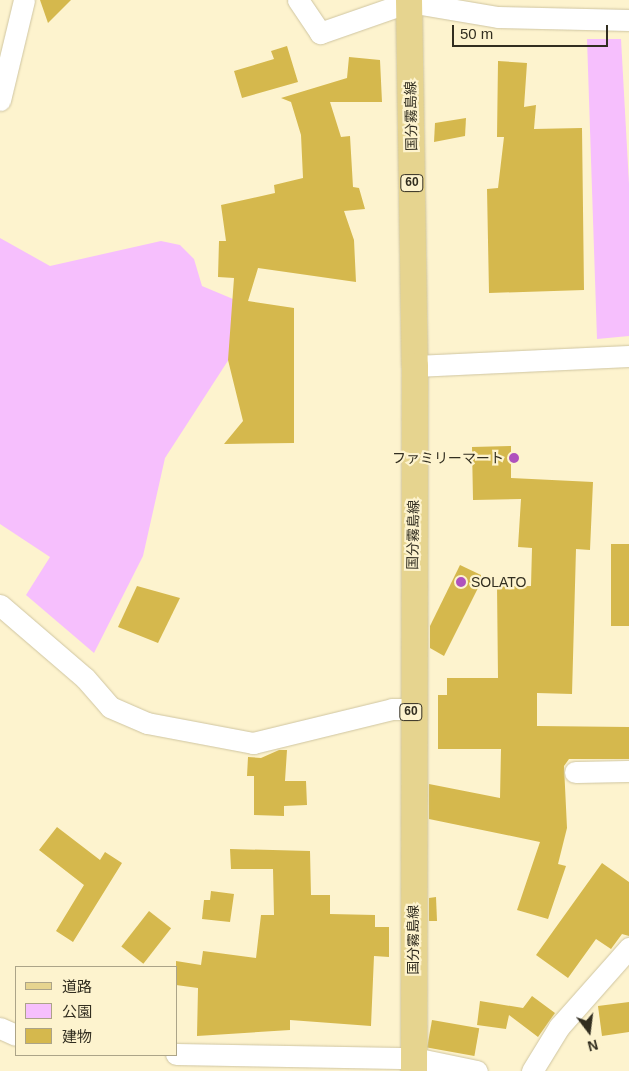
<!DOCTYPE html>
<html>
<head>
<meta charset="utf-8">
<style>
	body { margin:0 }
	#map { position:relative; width:629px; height:1071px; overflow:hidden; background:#fdf3ce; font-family:Helvetica,"Noto Sans JP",sans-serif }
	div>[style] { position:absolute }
	.green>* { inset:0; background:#f6bffd }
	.building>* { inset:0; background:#d5b84d; transform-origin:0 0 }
	.roads { filter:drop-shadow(0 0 1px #cfc5a1) drop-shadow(0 0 1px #cfc5a1) }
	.minor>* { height:21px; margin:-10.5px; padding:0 10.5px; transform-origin:10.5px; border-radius:10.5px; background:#fff }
	.major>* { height:26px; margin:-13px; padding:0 13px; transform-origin:13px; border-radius:13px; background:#e6d48f }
	.dots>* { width:14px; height:14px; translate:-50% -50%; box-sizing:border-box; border:2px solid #fdf3ce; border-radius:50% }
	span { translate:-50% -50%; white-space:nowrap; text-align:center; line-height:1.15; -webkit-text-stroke:4.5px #fdf3ce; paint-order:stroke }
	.shield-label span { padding:1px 4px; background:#fdf3ce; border:1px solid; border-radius:4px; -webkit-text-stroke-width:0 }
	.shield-label { font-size:12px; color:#322e20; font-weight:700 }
	.street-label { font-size:14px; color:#322e20 }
	.poi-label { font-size:14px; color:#322e20 }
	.right { translate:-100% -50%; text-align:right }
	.left { translate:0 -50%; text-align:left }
	.legend { position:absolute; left:15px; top:966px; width:162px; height:90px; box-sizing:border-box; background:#fdf3ce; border:1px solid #aca488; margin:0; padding:6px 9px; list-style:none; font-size:15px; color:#322e20 }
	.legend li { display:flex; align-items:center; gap:10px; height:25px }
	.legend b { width:25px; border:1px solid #aca488 }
	.north { position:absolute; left:564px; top:1006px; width:50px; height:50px; -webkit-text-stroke:4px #fdf3ce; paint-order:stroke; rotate:165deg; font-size:14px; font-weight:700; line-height:20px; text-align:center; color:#322e20 }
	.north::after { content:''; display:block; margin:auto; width:18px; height:22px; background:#322e20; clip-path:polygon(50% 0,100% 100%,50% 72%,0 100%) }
	.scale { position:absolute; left:452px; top:25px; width:156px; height:22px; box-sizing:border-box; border:2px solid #322e20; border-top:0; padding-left:6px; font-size:15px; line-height:18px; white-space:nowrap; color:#322e20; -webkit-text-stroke:4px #fdf3ce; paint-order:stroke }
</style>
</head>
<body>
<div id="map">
	<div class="green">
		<div style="clip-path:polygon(587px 39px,621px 39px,629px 184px,629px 336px,597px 339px)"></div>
		<div style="clip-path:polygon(0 238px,50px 266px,161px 241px,180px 245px,194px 259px,202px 286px,233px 299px,231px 356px,165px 458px,143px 556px,94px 653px,26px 595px,50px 557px,0 524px)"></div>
	</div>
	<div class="building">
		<div style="clip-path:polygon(40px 0,71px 0,48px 23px)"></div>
		<div style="clip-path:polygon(287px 46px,298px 82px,242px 98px,234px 71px,274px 59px,271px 51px)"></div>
		<div style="clip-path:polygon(349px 57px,380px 60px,382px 102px,330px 102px,341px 137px,350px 136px,353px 187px,359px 188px,365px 209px,344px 211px,354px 240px,356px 282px,258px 268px,248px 301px,294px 308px,294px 443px,224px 444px,243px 421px,228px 360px,234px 278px,218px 277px,219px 241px,226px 241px,221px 205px,275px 193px,274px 185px,303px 178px,301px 135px,291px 102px,281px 98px,347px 78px)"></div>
		<div style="clip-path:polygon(498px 61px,527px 63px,524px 107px,536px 105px,534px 129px,582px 128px,584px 290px,489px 293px,487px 189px,498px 188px,504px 137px,497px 137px)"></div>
		<div style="clip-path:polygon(466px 118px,465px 136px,434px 142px,435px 123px)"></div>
		<div style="clip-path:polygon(511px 446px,511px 478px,593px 482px,590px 550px,576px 549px,572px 694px,537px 693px,537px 726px,629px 727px,629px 759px,569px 759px,564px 766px,567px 828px,558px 864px,566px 866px,548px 919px,517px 910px,540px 842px,429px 819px,429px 784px,500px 798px,501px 749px,438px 749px,438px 695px,447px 695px,447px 678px,498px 678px,497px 586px,531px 586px,532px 548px,518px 547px,521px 499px,473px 500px,472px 447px)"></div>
		<div style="left:611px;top:544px;width:18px;height:82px"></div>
		<div style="clip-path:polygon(460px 565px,481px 575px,481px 582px,444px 656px,430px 648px,430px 626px)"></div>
		<div style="clip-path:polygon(137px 586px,180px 598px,158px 643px,118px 627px)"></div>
		<div style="clip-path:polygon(279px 750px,287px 750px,285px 781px,306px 781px,307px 805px,284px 806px,284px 816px,254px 815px,254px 776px,247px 776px,248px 757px,261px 758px)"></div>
		<div style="clip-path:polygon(57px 827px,100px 860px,105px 852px,122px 863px,73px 942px,56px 931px,84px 885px,39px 850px)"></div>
		<div style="clip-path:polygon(230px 849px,310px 851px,311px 895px,330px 895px,330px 914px,375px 915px,375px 927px,389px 927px,389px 957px,374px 956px,371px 1026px,290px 1020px,290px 1030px,197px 1036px,198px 988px,176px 985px,176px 961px,201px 965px,203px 951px,256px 958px,261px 915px,274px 915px,273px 869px,231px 869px)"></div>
		<div style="clip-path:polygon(602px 863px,629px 882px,629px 936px,622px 934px,611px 949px,596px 939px,568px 978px,536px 955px)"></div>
		<div style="clip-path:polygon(211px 891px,234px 894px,230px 922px,202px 919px,204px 900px,210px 900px)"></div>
		<div style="clip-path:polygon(436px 897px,437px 921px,429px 921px,429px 898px)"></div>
		<div style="left:149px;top:911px;width:28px;height:45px;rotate:38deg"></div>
		<div style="clip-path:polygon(532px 996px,555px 1013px,538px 1037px,509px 1015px,506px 1029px,477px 1025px,480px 1001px,523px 1008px)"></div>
		<div style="clip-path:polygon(629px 1002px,629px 1032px,602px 1036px,598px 1006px)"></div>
		<div style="left:432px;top:1020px;width:48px;height:28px;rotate:10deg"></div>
	</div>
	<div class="roads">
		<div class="minor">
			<div style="left:298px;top:0;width:40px;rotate:56deg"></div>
			<div style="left:320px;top:33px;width:94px;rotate:-19.2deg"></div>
			<div style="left:409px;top:2px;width:90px;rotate:9.6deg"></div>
			<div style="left:498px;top:17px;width:131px;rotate:1.3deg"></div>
			<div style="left:0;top:100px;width:103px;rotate:-76.5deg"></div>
			<div style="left:415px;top:366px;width:214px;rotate:-2.7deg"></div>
			<div style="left:0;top:605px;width:112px;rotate:40.7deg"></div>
			<div style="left:85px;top:678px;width:38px;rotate:49deg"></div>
			<div style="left:110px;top:707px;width:40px;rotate:23.4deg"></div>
			<div style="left:147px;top:723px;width:108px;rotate:10.7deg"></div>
			<div style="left:253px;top:743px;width:143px;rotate:-13.7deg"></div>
			<div style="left:392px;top:709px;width:19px"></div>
			<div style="left:575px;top:772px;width:54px;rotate:-1.1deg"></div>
			<div style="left:0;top:1028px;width:17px;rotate:24deg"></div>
			<div style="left:176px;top:1054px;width:238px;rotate:1deg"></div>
			<div style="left:414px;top:1058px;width:64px;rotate:11.7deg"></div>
			<div style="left:532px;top:1071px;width:52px;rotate:-58.5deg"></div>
			<div style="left:559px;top:1027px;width:106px;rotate:-48.5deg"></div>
		</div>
		<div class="major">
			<div style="left:409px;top:0;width:366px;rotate:89.1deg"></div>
			<div style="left:415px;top:366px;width:705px;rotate:90.08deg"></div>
		</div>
	</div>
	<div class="dots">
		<div style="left:514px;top:458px;background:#af52bd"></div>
		<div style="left:461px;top:582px;background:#af52bd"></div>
	</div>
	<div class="shield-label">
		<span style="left:412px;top:183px">60</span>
		<span style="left:411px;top:712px">60</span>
	</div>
	<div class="street-label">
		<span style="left:411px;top:116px;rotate:-91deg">国分霧島線</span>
		<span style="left:413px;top:535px;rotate:-89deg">国分霧島線</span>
		<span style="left:413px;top:940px;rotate:-90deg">国分霧島線</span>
	</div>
	<div class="poi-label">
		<span class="right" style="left:504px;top:458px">ファミリーマート</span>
		<span class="left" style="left:471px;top:582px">SOLATO</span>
	</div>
	<ul class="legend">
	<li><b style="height:6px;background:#e6d48f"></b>道路</li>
	<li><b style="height:14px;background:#f6bffd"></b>公園</li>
	<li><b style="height:14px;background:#d5b84d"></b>建物</li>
	</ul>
	<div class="north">N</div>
	<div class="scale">50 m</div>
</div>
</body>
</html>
